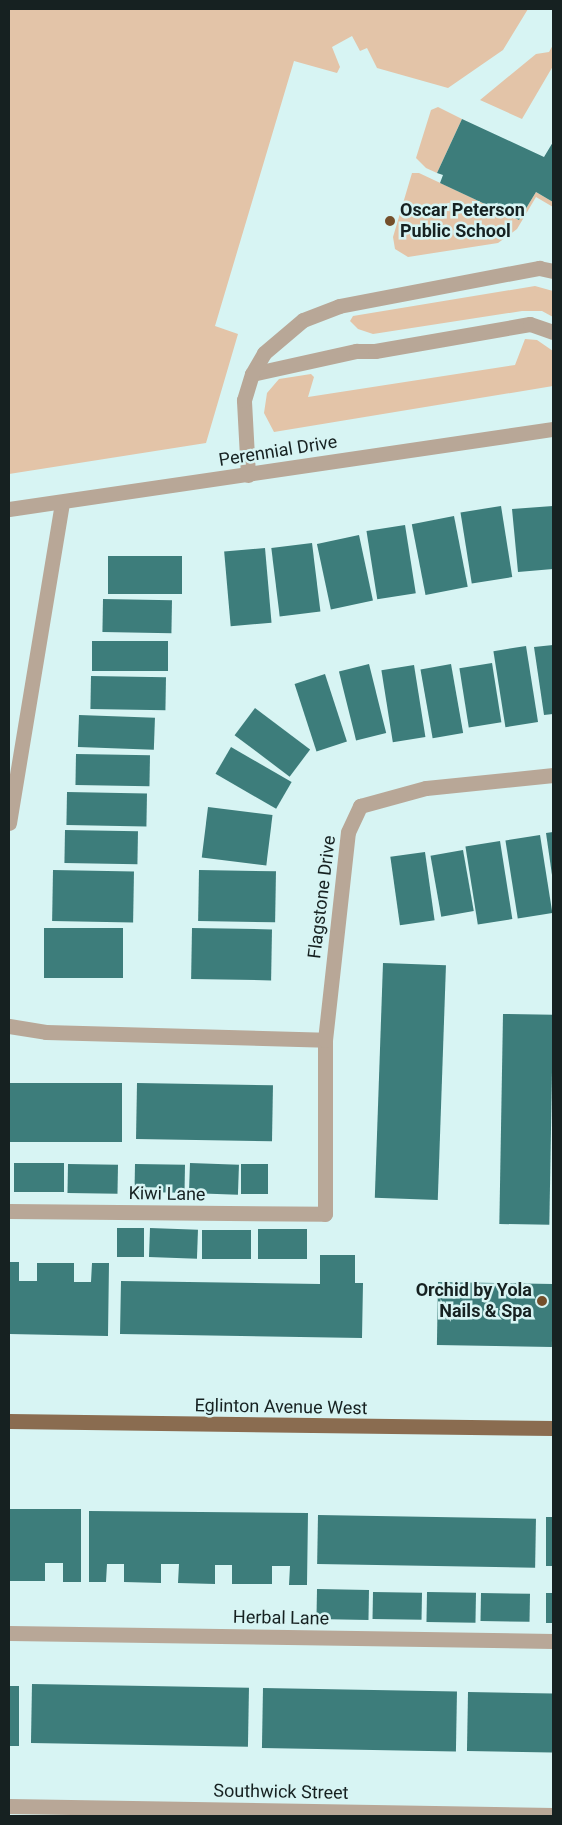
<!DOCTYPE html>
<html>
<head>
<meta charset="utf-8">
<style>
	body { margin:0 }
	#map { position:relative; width:562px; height:1825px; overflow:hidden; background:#d7f4f3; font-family:Roboto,sans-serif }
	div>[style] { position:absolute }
	.green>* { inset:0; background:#e3c4a8 }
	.building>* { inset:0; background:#3d7d7b; transform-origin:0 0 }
	.service>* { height:15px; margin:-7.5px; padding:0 7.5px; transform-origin:7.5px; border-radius:7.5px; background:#b8a797 }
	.minor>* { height:15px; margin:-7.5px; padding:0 7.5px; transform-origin:7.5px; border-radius:7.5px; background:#b8a797 }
	.tertiary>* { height:15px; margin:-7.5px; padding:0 7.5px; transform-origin:7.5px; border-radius:7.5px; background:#b8a797 }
	.primary>* { height:15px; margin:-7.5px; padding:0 7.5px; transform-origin:7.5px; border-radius:7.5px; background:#8a6c50 }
	.dots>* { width:14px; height:14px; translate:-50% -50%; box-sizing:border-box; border:2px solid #d7f4f3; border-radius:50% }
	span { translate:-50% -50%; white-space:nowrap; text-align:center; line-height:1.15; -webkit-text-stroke:5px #d7f4f3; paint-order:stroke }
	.poi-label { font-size:18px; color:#162121; font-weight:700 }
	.left { translate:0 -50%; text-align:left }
	.right { translate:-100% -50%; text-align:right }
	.street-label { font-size:18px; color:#162121 }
	.frame { position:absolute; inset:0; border:10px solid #162121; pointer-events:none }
</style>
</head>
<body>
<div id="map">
	<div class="green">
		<div style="clip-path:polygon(9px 9px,528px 9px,503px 50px,448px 88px,377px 68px,367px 48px,360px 51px,352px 36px,332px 47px,340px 67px,337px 73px,294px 61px,215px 326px,238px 334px,206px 443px,9px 474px)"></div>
		<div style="clip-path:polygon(553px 45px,553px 66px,522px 119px,480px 100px,536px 54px,549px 52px)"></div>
		<div style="clip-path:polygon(438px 107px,462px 119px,437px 173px,426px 168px,416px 158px,431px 110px)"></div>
		<div style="clip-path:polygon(412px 173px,419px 173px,519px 220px,536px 192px,553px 202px,553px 207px,536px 197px,517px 229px,498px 243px,408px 257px,395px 249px,393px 237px)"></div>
		<div style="clip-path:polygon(535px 286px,553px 291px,553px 317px,542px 311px,522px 311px,373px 334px,358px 329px,350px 321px,353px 316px)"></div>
		<div style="clip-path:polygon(525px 339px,537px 340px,553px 351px,553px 386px,274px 432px,264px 413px,267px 393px,279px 379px,311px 374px,314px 377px,308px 397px,515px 365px)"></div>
	</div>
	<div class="building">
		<div style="clip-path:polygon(462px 119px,544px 157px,553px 142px,553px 202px,536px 192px,519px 220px,440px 183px,443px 175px,437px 173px)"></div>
		<div style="left:501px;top:506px;width:72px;height:41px;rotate:81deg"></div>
		<div style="clip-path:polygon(553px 506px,553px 569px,518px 572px,512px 509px)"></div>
		<div style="left:454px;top:516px;width:72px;height:43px;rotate:79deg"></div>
		<div style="left:405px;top:525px;width:69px;height:39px;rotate:81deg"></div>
		<div style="left:359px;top:535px;width:67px;height:43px;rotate:78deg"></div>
		<div style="left:312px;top:543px;width:69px;height:41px;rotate:83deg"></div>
		<div style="left:265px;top:548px;width:75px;height:41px;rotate:85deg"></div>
		<div style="left:108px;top:556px;width:74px;height:38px"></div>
		<div style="left:103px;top:599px;width:69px;height:33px;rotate:1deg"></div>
		<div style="left:92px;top:641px;width:76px;height:30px"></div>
		<div style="clip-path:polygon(553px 645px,553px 714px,544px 715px,534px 647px)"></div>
		<div style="left:526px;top:646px;width:77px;height:33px;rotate:81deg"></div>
		<div style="left:492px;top:663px;width:60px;height:33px;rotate:81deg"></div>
		<div style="left:369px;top:664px;width:71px;height:31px;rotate:76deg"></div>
		<div style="left:451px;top:664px;width:70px;height:31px;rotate:80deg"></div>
		<div style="left:414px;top:665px;width:73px;height:33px;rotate:81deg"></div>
		<div style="left:325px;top:674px;width:71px;height:32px;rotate:72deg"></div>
		<div style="left:91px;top:676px;width:75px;height:33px;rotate:1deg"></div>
		<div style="left:255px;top:708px;width:69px;height:34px;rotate:37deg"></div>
		<div style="left:79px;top:715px;width:76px;height:32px;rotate:2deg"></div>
		<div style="left:231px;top:747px;width:70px;height:31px;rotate:30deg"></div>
		<div style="left:76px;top:754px;width:74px;height:31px;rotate:1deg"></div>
		<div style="left:67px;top:792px;width:80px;height:33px;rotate:1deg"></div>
		<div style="left:208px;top:807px;width:65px;height:51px;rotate:7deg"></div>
		<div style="left:65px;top:830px;width:73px;height:33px;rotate:1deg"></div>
		<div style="clip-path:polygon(553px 832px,553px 875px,552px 875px,546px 833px)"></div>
		<div style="left:540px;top:835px;width:79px;height:35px;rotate:81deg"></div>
		<div style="left:500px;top:841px;width:79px;height:35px;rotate:81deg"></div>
		<div style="left:463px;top:850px;width:62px;height:33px;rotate:80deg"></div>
		<div style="left:425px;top:852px;width:69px;height:35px;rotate:82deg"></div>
		<div style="left:53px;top:870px;width:81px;height:51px;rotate:1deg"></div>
		<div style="left:199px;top:870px;width:77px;height:51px;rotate:1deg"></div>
		<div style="left:44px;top:928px;width:79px;height:50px"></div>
		<div style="left:192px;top:928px;width:80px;height:51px;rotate:1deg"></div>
		<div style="left:383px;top:963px;width:63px;height:235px;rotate:2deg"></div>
		<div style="left:503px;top:1014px;width:50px;height:210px;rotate:1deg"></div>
		<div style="left:122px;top:1083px;width:59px;height:112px;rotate:90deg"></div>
		<div style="left:137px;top:1083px;width:136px;height:56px;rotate:1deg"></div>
		<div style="left:14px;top:1163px;width:50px;height:29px"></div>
		<div style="left:190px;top:1163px;width:49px;height:30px;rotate:2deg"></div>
		<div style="left:68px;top:1164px;width:50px;height:29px;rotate:1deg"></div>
		<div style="left:135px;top:1164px;width:50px;height:28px;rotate:1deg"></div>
		<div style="left:241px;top:1164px;width:27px;height:30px"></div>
		<div style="left:117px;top:1228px;width:27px;height:29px"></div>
		<div style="left:150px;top:1228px;width:48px;height:29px;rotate:2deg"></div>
		<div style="left:258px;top:1229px;width:49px;height:30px"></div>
		<div style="left:202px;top:1230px;width:49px;height:29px"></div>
		<div style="clip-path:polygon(320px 1255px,355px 1255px,355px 1283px,363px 1283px,362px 1338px,120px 1334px,121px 1281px,320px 1284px)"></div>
		<div style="clip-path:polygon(9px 1262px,19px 1262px,19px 1281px,37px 1281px,37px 1263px,74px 1263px,74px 1282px,91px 1282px,92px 1263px,109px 1263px,108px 1336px,9px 1334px)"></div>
		<div style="left:438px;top:1282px;width:115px;height:63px;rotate:1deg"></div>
		<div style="clip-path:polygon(9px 1509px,81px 1509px,81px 1582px,63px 1582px,63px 1563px,45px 1563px,45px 1581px,9px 1581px)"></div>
		<div style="clip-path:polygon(89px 1511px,308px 1513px,307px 1585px,289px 1585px,290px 1566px,272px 1566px,272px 1584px,232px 1584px,232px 1565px,215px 1565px,215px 1584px,178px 1583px,179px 1564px,161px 1564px,161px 1583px,124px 1582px,124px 1564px,107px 1564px,106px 1582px,89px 1582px)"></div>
		<div style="left:318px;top:1515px;width:218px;height:49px;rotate:1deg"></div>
		<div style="left:546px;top:1517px;width:7px;height:49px"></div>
		<div style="left:317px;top:1589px;width:52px;height:30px;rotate:1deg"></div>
		<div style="left:373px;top:1592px;width:49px;height:27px;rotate:1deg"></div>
		<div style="left:427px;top:1592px;width:49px;height:30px;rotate:1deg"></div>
		<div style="left:481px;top:1593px;width:49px;height:28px;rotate:1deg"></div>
		<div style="left:546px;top:1593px;width:7px;height:30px"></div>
		<div style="left:32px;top:1684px;width:217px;height:59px;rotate:1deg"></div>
		<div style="left:9px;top:1686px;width:10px;height:60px"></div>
		<div style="left:263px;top:1688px;width:194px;height:60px;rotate:1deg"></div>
		<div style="left:468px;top:1692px;width:85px;height:59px;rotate:1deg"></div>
	</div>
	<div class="service">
		<div style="left:252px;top:374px;width:107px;rotate:-12.5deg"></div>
		<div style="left:356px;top:351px;width:19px"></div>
		<div style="left:375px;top:351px;width:157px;rotate:-9.9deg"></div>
		<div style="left:530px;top:324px;width:24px;rotate:19deg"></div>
		<div style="left:248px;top:475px;width:75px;rotate:-93.1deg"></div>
		<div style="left:244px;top:400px;width:27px;rotate:-73deg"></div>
		<div style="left:252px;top:374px;width:24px;rotate:-60deg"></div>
		<div style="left:264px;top:353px;width:51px;rotate:-40.2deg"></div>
		<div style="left:303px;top:320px;width:39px;rotate:-21deg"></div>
		<div style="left:339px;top:306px;width:204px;rotate:-10.8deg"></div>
		<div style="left:539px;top:268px;width:14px;rotate:12deg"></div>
		<div style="left:9px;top:1211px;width:316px;rotate:0.5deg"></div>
		<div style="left:9px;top:1633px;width:544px;rotate:0.84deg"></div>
	</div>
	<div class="minor">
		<div style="left:9px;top:823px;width:325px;rotate:-80.6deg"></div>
		<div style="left:9px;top:1026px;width:37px;rotate:9deg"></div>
		<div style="left:46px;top:1032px;width:279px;rotate:1.6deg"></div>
		<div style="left:325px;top:1214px;width:174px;rotate:-90deg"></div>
		<div style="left:325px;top:1040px;width:209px;rotate:-83.7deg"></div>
		<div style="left:348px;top:832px;width:29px;rotate:-65deg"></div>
		<div style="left:360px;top:806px;width:68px;rotate:-15.3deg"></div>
		<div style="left:426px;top:788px;width:128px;rotate:-5.8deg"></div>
		<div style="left:9px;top:1806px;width:544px;rotate:0.95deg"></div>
	</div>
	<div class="tertiary">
		<div style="left:9px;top:509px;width:550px;rotate:-8.37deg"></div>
	</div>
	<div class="primary">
		<div style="left:9px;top:1421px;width:544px;rotate:0.74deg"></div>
	</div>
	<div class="dots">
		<div style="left:390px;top:221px;background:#744f2b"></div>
		<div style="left:542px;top:1301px;background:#744f2b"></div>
	</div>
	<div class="poi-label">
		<span class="left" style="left:400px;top:221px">Oscar Peterson<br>Public School</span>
		<span class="right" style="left:532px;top:1301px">Orchid by Yola<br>Nails &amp; Spa</span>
	</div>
	<div class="street-label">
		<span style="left:278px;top:451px;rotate:-9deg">Perennial Drive</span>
		<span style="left:322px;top:897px;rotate:-83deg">Flagstone Drive</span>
		<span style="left:167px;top:1194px;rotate:1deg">Kiwi Lane</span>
		<span style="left:281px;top:1407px;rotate:1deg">Eglinton Avenue West</span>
		<span style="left:281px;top:1618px;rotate:1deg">Herbal Lane</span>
		<span style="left:281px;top:1792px;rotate:1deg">Southwick Street</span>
	</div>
	<div class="frame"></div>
</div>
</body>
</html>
